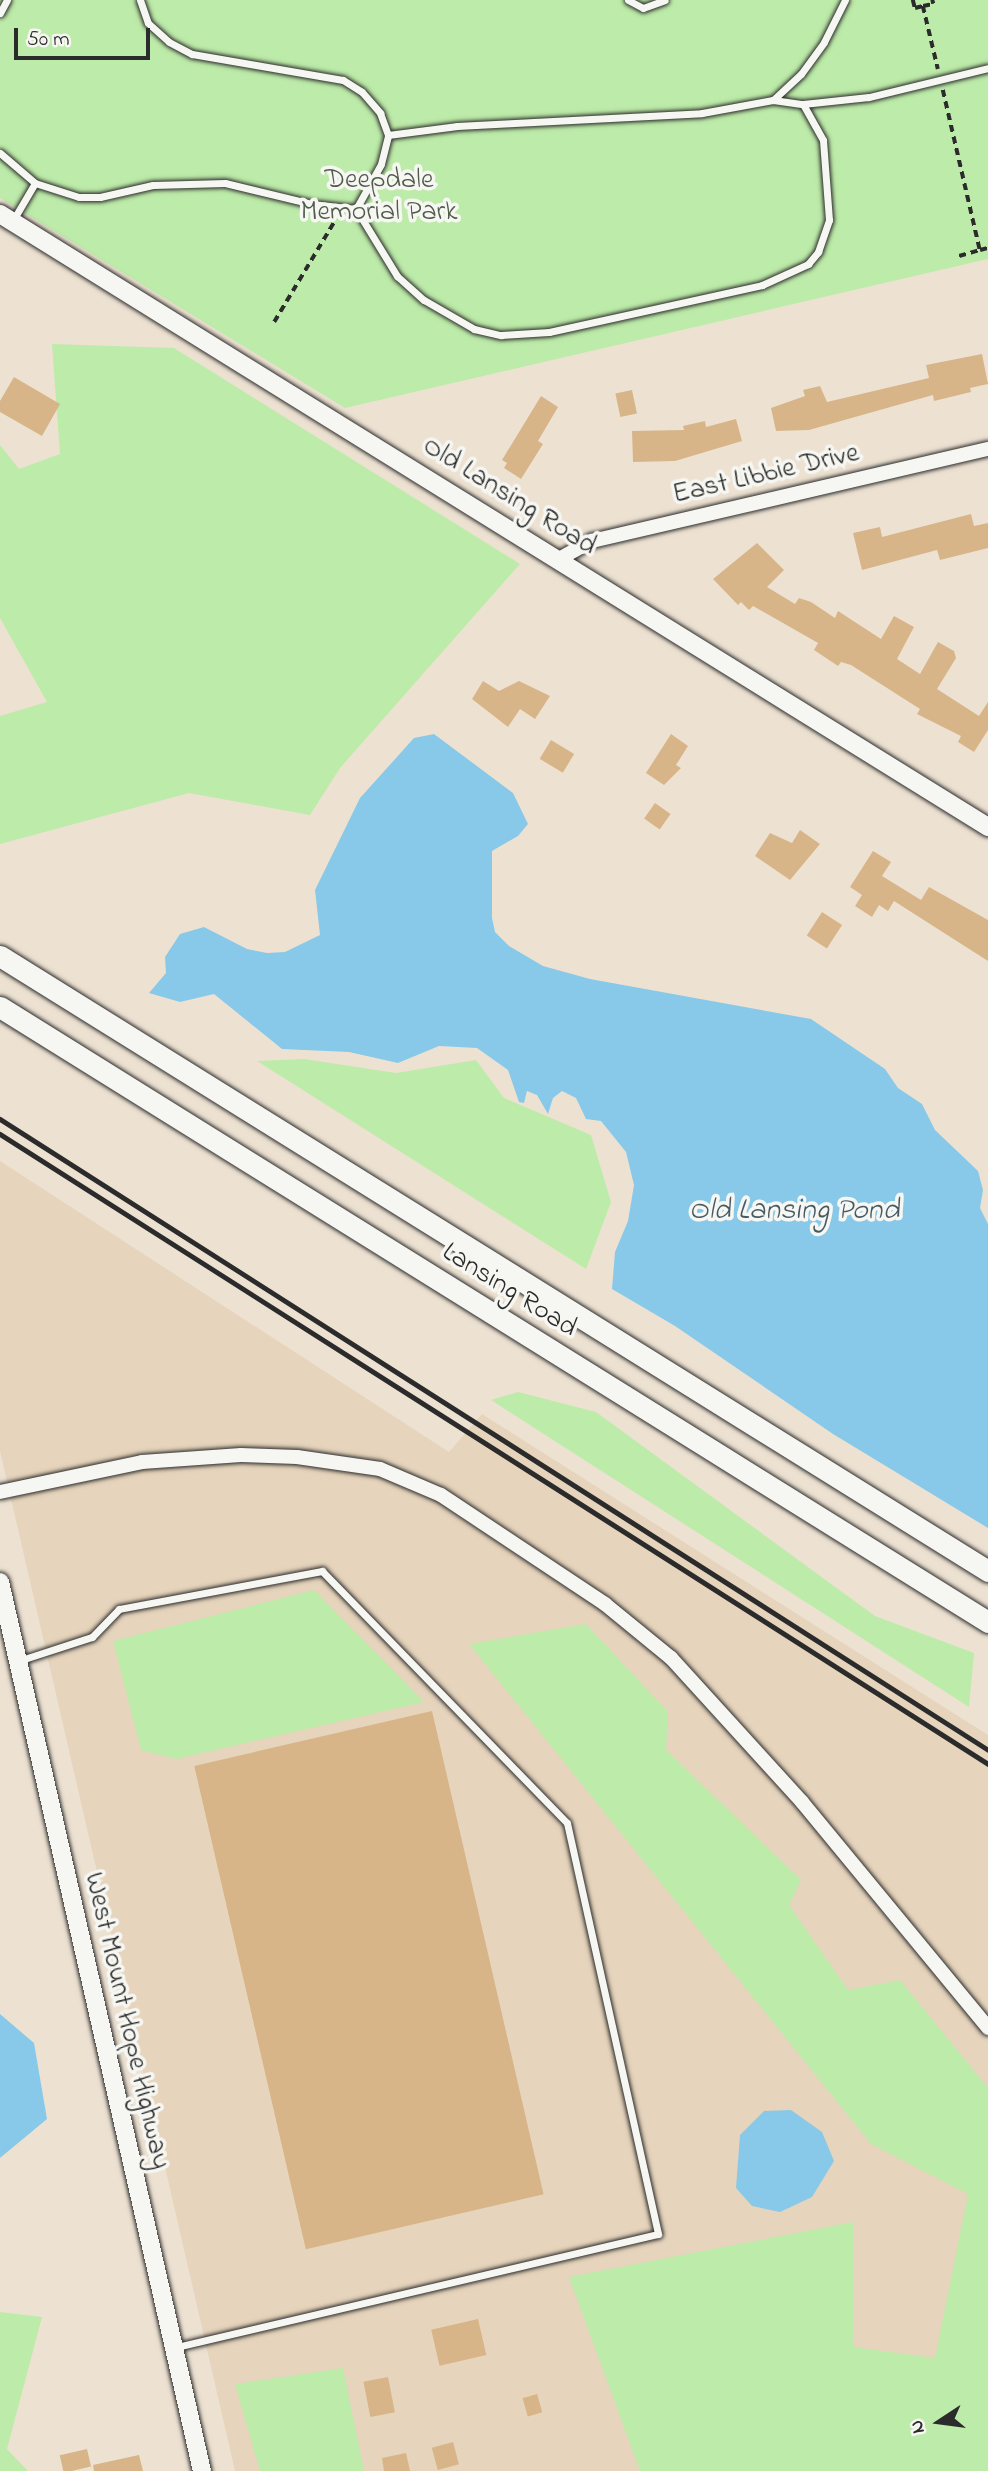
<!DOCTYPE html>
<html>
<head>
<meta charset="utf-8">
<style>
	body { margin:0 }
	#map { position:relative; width:988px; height:2471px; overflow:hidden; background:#ede2d2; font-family:"Indie Flower",sans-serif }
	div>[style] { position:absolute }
	.built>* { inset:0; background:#e6d4bc }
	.green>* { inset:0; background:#bdeba9 }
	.water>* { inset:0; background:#88c9e9 }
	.building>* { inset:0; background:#d7b589; transform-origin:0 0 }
	.path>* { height:3.5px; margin-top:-1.75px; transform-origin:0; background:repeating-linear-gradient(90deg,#2b2b2b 0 7px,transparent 0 12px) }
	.roads { filter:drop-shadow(0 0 2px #2b2b2b) drop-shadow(0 0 2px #2b2b2b) }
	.service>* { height:7px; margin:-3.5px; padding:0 3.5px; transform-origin:3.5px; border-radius:3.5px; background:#f6f6f2 }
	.minor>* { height:14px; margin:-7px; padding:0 7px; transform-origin:7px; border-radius:7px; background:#f6f6f2 }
	.tertiary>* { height:18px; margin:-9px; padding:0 9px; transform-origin:9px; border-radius:9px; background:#f6f6f2 }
	.secondary>* { height:21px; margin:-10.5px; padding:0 10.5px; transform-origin:10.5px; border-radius:10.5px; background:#f6f6f2 }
	.rail>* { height:5px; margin:-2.5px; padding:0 2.5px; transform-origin:2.5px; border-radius:2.5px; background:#2b2b2b }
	span { translate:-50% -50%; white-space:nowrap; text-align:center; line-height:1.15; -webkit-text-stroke:7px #f6f6f2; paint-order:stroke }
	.park-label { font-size:28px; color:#505b4a }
	.street-label { font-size:28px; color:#2b2b2b }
	.water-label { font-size:30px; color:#475a64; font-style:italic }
	.north { position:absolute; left:904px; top:2387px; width:70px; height:70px; -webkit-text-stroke:5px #f6f6f2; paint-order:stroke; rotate:257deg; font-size:19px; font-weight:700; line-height:28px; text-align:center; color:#2b2b2b }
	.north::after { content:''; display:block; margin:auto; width:24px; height:32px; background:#2b2b2b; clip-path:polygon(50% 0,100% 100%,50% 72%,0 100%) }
	.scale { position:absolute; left:14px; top:28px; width:136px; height:32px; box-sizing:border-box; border:4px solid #2b2b2b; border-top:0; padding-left:9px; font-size:21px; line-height:24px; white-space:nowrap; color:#2b2b2b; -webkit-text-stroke:5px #f6f6f2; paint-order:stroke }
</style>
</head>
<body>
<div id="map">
	<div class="built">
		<div style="clip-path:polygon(0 1161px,449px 1452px,482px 1414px,988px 1735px,988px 2471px,235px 2471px,0 1451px)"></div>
	</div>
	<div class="green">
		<div style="clip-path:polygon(0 0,988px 0,988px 259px,345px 408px,0 198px)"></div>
		<div style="clip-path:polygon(52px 344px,174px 348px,520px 564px,340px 768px,310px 815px,189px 793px,0 844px,0 716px,47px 702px,0 618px,0 445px,19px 469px,60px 454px)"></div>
		<div style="clip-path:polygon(304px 1059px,396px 1073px,476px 1060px,504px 1098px,591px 1135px,611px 1202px,586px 1269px,257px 1061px)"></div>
		<div style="clip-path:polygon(518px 1392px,596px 1412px,875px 1616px,974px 1653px,969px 1707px,491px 1400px)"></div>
		<div style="clip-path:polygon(314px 1590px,424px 1702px,176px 1759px,141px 1750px,113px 1641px)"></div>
		<div style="clip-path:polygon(586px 1624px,668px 1712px,666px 1750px,801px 1880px,789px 1905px,848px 1990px,900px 1980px,988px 2088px,988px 2471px,640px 2471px,569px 2277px,853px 2222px,853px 2347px,935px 2358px,968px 2194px,871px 2144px,469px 1644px)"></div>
		<div style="clip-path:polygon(0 2312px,42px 2317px,7px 2449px,28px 2471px,0 2471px)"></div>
		<div style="clip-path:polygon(343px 2368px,364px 2471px,260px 2471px,235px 2384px)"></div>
	</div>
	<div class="water">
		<div style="clip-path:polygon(434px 734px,513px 793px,528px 824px,518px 836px,492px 851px,492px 918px,495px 932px,509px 946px,543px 966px,590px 979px,811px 1019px,885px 1069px,898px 1088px,922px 1104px,935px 1130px,978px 1171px,983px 1190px,980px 1208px,988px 1224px,988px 1528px,833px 1434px,675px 1326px,612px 1289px,615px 1252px,628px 1221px,634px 1185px,626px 1152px,601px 1121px,586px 1119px,576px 1098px,562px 1091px,553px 1098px,548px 1114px,537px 1095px,527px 1091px,524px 1103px,519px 1102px,508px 1070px,477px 1048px,439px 1046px,398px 1063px,349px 1052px,282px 1049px,214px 994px,180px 1002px,149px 993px,166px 973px,165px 957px,180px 934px,204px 927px,247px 949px,267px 953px,285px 952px,320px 935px,315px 890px,360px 798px,414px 738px)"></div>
		<div style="clip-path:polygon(0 2014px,34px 2043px,47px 2119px,0 2158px)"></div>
		<div style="clip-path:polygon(791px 2110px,822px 2132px,834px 2161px,812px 2197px,780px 2212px,752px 2206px,736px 2188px,740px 2135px,764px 2111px)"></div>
	</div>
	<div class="building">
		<div style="clip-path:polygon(982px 354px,988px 384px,970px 388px,971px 392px,934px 401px,933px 395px,809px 430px,776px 431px,771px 408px,805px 396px,803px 390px,820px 386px,827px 402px,929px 378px,926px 365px)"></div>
		<div style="clip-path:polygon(14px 377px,60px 404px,42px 436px,0 412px,0 401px)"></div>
		<div style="left:632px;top:390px;width:24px;height:17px;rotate:78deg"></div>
		<div style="clip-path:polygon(541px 396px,558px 407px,538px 441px,543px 444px,521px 479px,504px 468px,507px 463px,502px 460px)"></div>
		<div style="clip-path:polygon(736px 419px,742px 441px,675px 461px,633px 462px,632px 431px,684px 430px,683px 426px,705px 421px,706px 427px)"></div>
		<div style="clip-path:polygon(971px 514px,974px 526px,988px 523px,988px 548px,940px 560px,937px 550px,862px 570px,853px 533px,880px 527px,882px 537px)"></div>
		<div style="clip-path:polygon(757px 543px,784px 570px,767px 587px,795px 604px,799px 598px,811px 602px,835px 618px,838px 611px,881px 639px,894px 616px,914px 627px,897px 659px,920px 674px,938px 642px,954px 651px,956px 658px,937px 689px,979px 716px,988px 702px,988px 730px,974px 752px,958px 742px,961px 736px,917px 714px,920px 709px,851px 665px,841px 662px,838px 666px,814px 650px,818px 643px,753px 606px,749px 610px,741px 602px,738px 605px,713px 579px)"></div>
		<div style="clip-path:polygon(483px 681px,499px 691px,519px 681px,550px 696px,535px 719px,520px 709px,508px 727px,472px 699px)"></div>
		<div style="clip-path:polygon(671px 734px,688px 746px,676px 765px,681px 768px,664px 785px,646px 773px)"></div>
		<div style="left:551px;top:740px;width:27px;height:22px;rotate:31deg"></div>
		<div style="left:655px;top:803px;width:19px;height:19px;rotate:35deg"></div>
		<div style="clip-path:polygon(800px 830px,820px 844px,790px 880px,755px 856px,770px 833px,792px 843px)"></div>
		<div style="clip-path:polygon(873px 851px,891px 862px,882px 876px,921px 900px,929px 887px,988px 920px,988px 961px,894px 901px,888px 911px,879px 905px,872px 917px,855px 906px,862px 895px,850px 887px)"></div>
		<div style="left:822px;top:912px;width:24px;height:28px;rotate:33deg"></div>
		<div style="left:432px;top:1711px;width:496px;height:244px;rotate:77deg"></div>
		<div style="left:478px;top:2319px;width:37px;height:48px;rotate:77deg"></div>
		<div style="left:388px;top:2377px;width:36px;height:25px;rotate:79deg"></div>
		<div style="left:537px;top:2394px;width:19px;height:15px;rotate:74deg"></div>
		<div style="left:453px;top:2442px;width:23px;height:22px;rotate:75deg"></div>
		<div style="left:87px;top:2449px;width:18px;height:28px;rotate:77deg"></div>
		<div style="clip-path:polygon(406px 2453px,410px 2471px,384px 2471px,382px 2458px)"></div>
		<div style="clip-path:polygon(139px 2455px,143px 2471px,94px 2471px,93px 2465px)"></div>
	</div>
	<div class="path">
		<div style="left:913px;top:0;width:8px;rotate:76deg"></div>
		<div style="left:915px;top:8px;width:8px;rotate:-14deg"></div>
		<div style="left:923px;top:6px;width:65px;rotate:76.6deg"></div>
		<div style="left:923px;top:6px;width:10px;rotate:-11deg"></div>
		<div style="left:933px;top:4px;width:4px;rotate:-104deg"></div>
		<div style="left:943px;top:90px;width:164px;rotate:77deg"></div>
		<div style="left:980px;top:250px;width:8px;rotate:-14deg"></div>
		<div style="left:959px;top:256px;width:22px;rotate:-16deg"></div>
		<div style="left:274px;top:322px;width:120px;rotate:-59deg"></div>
	</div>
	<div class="roads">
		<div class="service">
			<div style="left:140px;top:0;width:24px;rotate:71deg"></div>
			<div style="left:148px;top:23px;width:28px;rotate:42deg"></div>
			<div style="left:169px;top:42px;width:26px;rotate:28deg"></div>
			<div style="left:192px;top:54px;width:153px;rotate:9.8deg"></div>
			<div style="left:343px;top:80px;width:22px;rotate:32deg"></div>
			<div style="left:362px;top:92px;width:28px;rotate:49deg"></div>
			<div style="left:380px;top:113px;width:23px;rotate:70deg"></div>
			<div style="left:628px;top:0;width:17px;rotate:28deg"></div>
			<div style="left:643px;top:8px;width:23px;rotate:-20deg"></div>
			<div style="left:0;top:13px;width:15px;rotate:-62deg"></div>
			<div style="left:773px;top:100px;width:38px;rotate:-43deg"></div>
			<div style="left:801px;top:74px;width:39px;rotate:-54deg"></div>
			<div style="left:824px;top:42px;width:47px;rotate:-63.4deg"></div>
			<div style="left:0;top:153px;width:46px;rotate:40.6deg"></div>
			<div style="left:35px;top:183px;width:46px;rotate:17.7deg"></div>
			<div style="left:79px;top:197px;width:21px"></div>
			<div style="left:100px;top:197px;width:54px;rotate:-12.8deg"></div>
			<div style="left:153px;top:185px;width:72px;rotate:-1.6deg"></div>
			<div style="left:225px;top:183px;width:89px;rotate:13.6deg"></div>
			<div style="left:312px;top:204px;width:44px;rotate:6.5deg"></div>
			<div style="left:356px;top:209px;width:51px;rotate:-60.9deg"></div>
			<div style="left:381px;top:164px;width:30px;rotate:-76deg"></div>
			<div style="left:388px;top:135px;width:70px;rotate:-7.4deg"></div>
			<div style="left:457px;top:126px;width:245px;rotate:-3deg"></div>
			<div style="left:702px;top:113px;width:72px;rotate:-10.4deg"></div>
			<div style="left:773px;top:100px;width:30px;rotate:8deg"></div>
			<div style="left:803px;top:104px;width:66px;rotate:-6.1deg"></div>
			<div style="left:869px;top:97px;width:122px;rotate:-13.7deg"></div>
			<div style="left:356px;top:209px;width:79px;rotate:58.5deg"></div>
			<div style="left:397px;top:276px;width:36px;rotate:42deg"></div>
			<div style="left:424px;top:300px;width:58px;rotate:30.1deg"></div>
			<div style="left:474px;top:329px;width:28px;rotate:13deg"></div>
			<div style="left:501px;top:335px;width:48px;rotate:-3.6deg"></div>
			<div style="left:549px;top:332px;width:218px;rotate:-12.4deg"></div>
			<div style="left:762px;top:285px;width:51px;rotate:-24.5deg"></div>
			<div style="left:808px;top:264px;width:16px;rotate:-50deg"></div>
			<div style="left:818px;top:252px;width:34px;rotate:-71deg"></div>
			<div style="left:829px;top:220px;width:80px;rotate:-94.3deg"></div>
			<div style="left:823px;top:140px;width:41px;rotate:-119.1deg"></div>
			<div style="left:12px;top:222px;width:45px;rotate:-59.5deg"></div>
			<div style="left:18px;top:1661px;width:78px;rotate:-18deg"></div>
			<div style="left:92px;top:1637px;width:39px;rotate:-46deg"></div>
			<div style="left:119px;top:1609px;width:207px;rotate:-10.6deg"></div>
			<div style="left:322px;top:1571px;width:351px;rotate:45.8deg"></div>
			<div style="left:567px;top:1823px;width:421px;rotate:77.5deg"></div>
			<div style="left:658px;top:2234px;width:496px;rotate:166.8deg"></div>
		</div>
		<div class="minor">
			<div style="left:559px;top:559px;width:38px;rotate:-29deg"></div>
			<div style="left:592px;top:541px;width:407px;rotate:-13.1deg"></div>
			<div style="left:0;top:1492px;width:145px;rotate:-11.9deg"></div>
			<div style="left:142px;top:1462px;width:99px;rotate:-4deg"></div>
			<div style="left:241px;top:1455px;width:56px;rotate:2deg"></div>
			<div style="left:297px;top:1457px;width:84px;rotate:8.2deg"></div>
			<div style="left:380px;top:1469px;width:66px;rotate:23.1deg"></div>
			<div style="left:441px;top:1495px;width:197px;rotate:33.6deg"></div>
			<div style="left:605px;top:1604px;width:85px;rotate:39.3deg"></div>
			<div style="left:671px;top:1658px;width:195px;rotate:47.7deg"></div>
			<div style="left:802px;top:1802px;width:293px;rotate:50.5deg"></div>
		</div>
		<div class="tertiary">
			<div style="left:0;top:214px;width:1163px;rotate:31.82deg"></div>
			<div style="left:0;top:1582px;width:912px;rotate:77.2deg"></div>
		</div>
		<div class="secondary">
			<div style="left:0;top:956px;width:1164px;rotate:31.9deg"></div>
			<div style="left:0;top:1007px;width:1164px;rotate:31.9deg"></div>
		</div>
	</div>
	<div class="rail">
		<div style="left:0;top:1119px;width:1172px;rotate:32.56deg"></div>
		<div style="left:0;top:1134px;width:1172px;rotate:32.52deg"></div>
	</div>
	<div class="park-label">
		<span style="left:379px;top:197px">Deepdale<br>Memorial Park</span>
	</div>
	<div class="street-label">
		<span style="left:766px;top:475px;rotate:-13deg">East Libbie Drive</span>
		<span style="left:509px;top:497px;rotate:32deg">Old Lansing Road</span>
		<span style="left:509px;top:1291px;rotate:32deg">Lansing Road</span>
		<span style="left:126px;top:2021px;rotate:77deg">West Mount Hope Highway</span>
	</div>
	<div class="water-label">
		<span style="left:794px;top:1211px">Old Lansing Pond</span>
	</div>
	<div class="north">N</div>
	<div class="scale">50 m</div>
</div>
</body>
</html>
